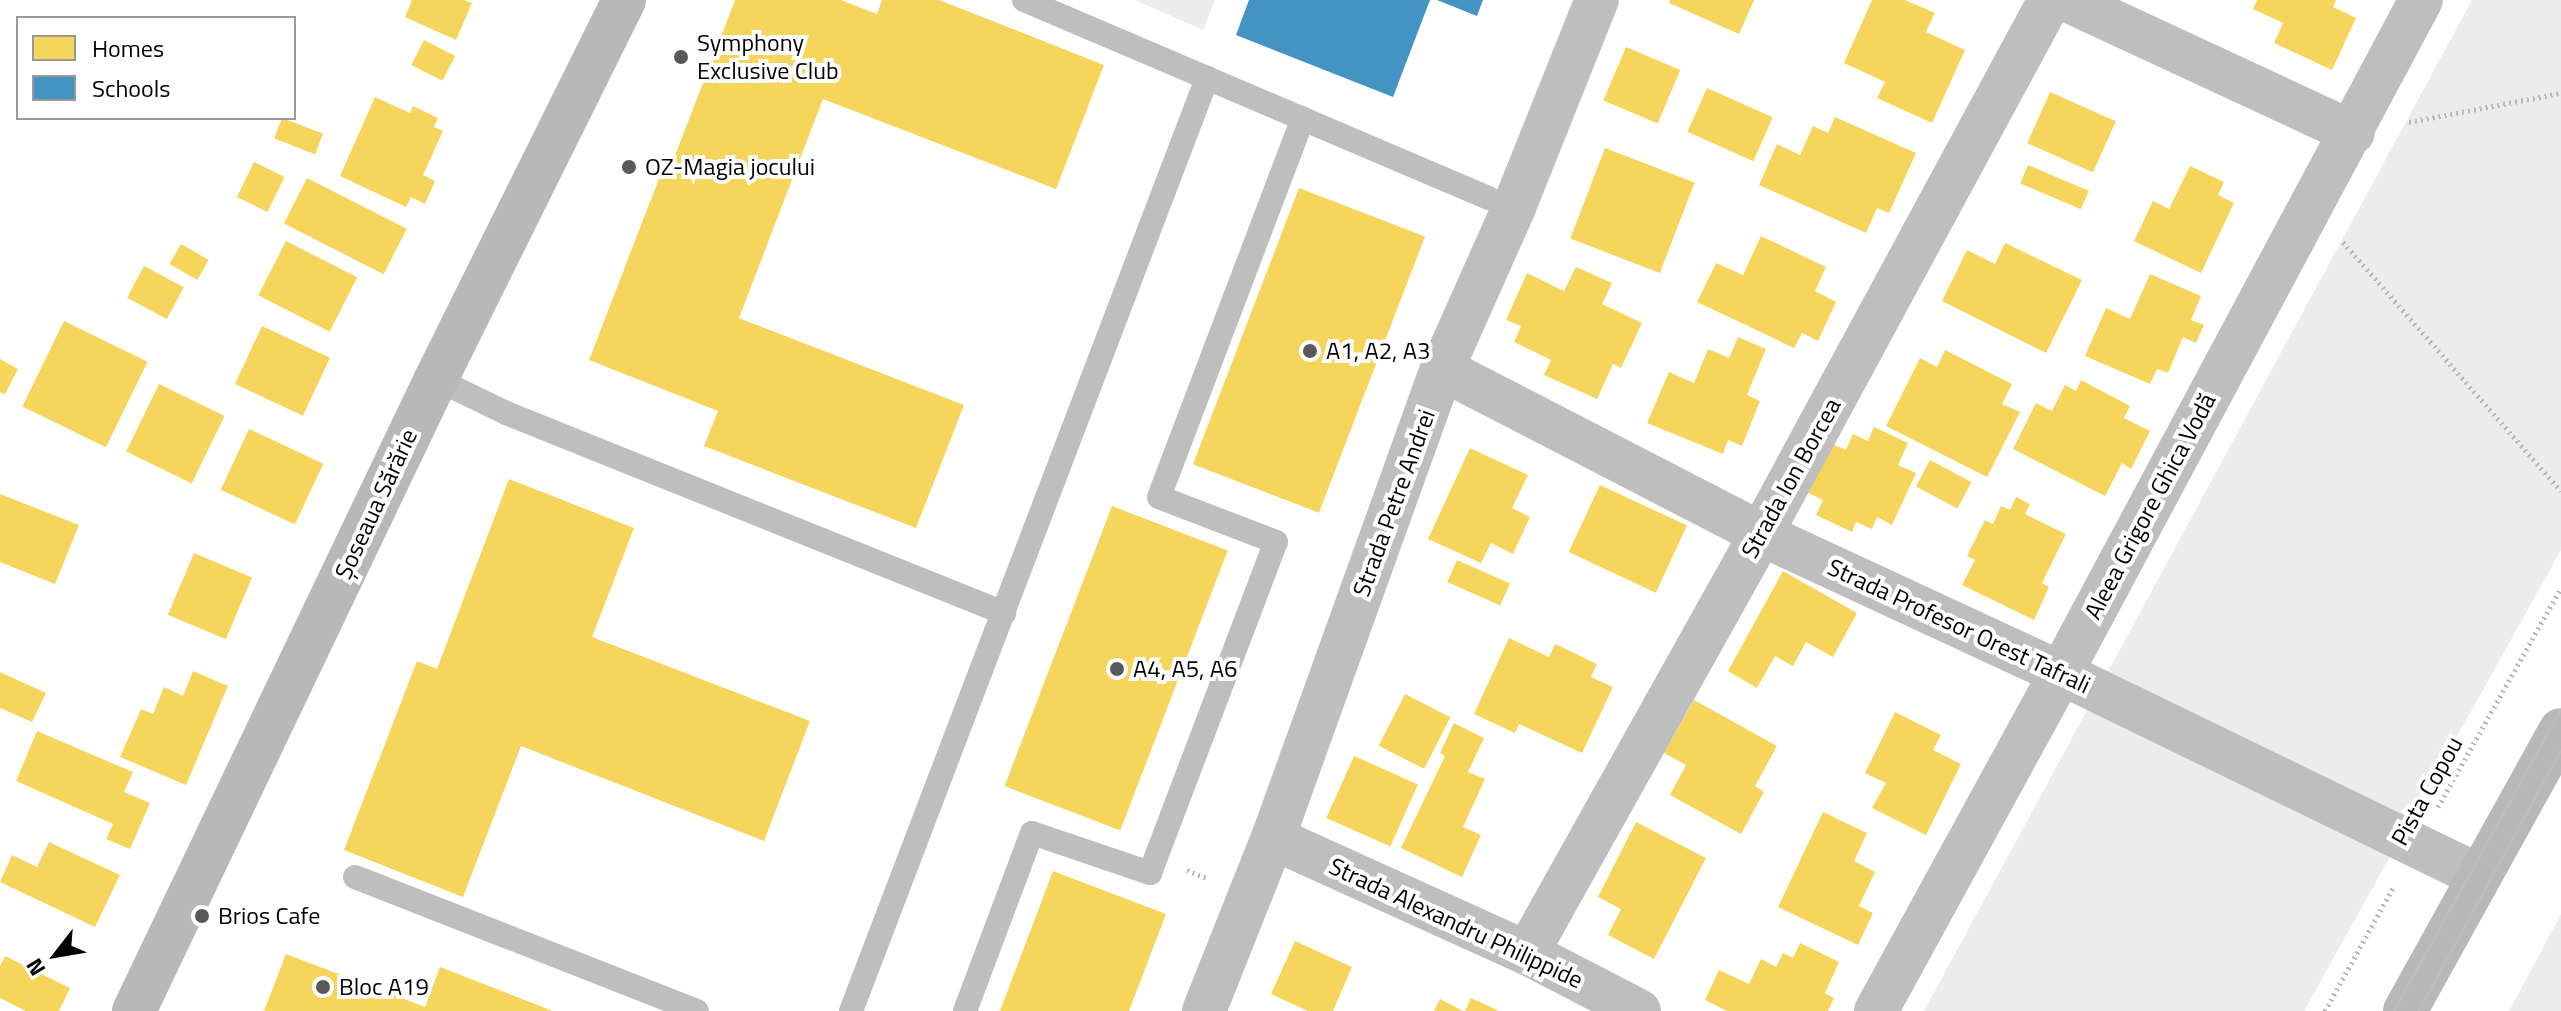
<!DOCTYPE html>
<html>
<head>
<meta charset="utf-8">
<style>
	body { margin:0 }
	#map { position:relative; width:2561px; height:1011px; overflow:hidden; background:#fff; font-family:"Titillium Web",sans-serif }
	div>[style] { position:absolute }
	.green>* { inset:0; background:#ececec }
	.homes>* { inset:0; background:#f6d55c; transform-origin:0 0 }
	.schools>* { inset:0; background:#4393c3 }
	.path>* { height:5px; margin-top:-2.5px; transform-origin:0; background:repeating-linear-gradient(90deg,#b9b9b9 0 2px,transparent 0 6px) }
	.lane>* { height:24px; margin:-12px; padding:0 12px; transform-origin:12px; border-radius:12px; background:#bebebe }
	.street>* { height:44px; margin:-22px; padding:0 22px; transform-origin:22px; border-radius:22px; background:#bebebe }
	.secondary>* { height:44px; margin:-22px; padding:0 22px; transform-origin:22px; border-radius:22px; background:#b8b8b8 }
	.tram>* { height:2px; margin:-1px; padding:0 1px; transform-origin:1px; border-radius:1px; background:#bebebe }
	.dots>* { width:22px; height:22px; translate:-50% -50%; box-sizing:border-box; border:4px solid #fff; border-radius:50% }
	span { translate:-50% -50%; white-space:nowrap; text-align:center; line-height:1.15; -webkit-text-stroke:8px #fff; paint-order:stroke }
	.poi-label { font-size:24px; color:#000 }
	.left { translate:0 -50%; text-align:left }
	.street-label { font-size:24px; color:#000 }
	.legend { position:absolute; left:16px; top:16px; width:280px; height:104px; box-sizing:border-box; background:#fff; border:2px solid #999; margin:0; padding:10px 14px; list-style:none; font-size:24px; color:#000 }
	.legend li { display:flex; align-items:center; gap:16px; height:40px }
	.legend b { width:40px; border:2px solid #999 }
	.north { position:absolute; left:16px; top:915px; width:80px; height:80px; -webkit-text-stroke:6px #fff; paint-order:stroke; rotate:239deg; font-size:22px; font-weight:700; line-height:32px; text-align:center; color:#000 }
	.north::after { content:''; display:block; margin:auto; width:28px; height:36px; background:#000; clip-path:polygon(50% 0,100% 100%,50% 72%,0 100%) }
</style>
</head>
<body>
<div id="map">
	<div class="green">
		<div style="clip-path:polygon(1135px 0,1215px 0,1203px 30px)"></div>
		<div style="clip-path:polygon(2472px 0,2561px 0,2561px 550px,2304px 1011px,1924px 1011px)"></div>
		<div style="clip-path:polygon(2561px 914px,2561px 1011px,2509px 1011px)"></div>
	</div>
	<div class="homes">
		<div style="clip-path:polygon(412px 0,464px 0,472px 3px,456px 40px,405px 17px)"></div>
		<div style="clip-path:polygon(735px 0,841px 0,877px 14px,882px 0,939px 0,1104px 65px,1056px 189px,823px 99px,739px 318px,964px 405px,916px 528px,704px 446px,718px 411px,589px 360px,665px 163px,671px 166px)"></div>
		<div style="clip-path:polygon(1670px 0,1754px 0,1739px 34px,1669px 3px)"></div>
		<div style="clip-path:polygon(1872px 0,1905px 0,1935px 13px,1926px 32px,1965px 50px,1932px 123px,1877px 98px,1885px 82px,1844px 63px)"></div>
		<div style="clip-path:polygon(2257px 0,2336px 0,2333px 7px,2356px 18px,2332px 70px,2274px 43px,2283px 23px,2253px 9px)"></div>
		<div style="left:424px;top:40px;width:35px;height:28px;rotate:27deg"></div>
		<div style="left:1626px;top:47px;width:59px;height:58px;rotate:23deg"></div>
		<div style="left:1707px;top:88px;width:72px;height:48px;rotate:24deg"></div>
		<div style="left:2050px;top:92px;width:72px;height:56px;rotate:24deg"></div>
		<div style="clip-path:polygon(375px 97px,410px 113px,413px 106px,438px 118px,434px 127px,443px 131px,423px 175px,435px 181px,425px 204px,411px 197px,406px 207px,340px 176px)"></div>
		<div style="clip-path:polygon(1835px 117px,1916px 153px,1889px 213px,1877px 208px,1866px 233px,1759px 185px,1777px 144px,1800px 155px,1813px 126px,1828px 133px)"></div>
		<div style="left:282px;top:118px;width:44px;height:22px;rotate:21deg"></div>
		<div style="left:1605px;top:148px;width:96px;height:97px;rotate:21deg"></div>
		<div style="left:254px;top:162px;width:34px;height:39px;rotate:26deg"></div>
		<div style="left:2028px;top:165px;width:66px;height:20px;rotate:23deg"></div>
		<div style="clip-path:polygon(2190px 166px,2224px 182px,2218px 195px,2234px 203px,2201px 273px,2134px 241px,2153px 201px,2169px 209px)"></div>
		<div style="left:307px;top:178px;width:112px;height:51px;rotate:27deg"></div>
		<div style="left:1299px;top:188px;width:135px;height:296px;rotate:21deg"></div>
		<div style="clip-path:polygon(1761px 236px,1826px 267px,1815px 291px,1836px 302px,1818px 341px,1802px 333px,1794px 348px,1697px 302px,1716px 263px,1743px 275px)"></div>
		<div style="left:286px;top:241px;width:80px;height:61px;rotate:27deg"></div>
		<div style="clip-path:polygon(2005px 243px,2082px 280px,2046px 353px,1942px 301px,1967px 250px,1995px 264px)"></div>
		<div style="left:181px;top:244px;width:32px;height:23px;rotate:30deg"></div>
		<div style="left:144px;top:266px;width:45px;height:36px;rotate:28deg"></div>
		<div style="clip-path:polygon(1576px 267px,1612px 283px,1602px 304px,1642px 323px,1621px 368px,1613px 364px,1597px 399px,1544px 375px,1551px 360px,1514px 342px,1521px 326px,1506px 320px,1527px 273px,1564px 291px)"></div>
		<div style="clip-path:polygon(2150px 274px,2201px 296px,2191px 320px,2204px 325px,2196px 343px,2183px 337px,2168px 373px,2157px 369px,2150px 384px,2085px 356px,2106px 308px,2130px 319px)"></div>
		<div style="left:64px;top:321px;width:93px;height:95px;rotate:26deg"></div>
		<div style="left:262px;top:326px;width:75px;height:64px;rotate:25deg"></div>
		<div style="clip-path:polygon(1738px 337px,1766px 349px,1747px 395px,1760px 401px,1742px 446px,1728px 440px,1723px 454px,1647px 423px,1669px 372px,1694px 383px,1708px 349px,1729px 358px)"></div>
		<div style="clip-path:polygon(1945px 350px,2012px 384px,2002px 404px,2020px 412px,1987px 477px,1886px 426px,1920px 358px,1937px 367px)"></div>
		<div style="clip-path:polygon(0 359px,18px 369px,5px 394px,0 392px)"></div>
		<div style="clip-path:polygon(2081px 380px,2130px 406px,2124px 418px,2150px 431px,2131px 469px,2122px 463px,2105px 496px,2013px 449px,2036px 403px,2052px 411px,2065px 385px,2076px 391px)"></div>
		<div style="left:159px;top:384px;width:73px;height:75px;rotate:26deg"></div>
		<div style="clip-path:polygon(1874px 427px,1908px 443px,1898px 465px,1916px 473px,1892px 525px,1877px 517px,1872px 529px,1856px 522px,1852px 532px,1816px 515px,1823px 500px,1808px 493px,1830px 443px,1846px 450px,1853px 434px,1868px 441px)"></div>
		<div style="left:249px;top:429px;width:82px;height:67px;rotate:25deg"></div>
		<div style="clip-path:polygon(1470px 448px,1528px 475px,1512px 508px,1530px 517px,1513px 554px,1491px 543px,1481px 563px,1428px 539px)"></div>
		<div style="left:1930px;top:460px;width:47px;height:30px;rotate:28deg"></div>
		<div style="clip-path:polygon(509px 479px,634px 528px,592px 637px,810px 721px,764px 841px,521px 746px,463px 897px,344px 850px,417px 661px,437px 669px)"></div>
		<div style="left:1600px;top:485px;width:96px;height:74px;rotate:25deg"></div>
		<div style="clip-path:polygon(0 494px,79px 525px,55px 584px,0 562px)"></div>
		<div style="clip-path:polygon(2016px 497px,2030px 504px,2025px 514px,2066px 534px,2042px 583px,2049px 587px,2034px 620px,1962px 585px,1975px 560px,1967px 556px,1985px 520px,1993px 524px,2001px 506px,2010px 510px)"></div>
		<div style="left:1112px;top:506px;width:124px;height:300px;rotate:21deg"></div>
		<div style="left:194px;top:553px;width:63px;height:67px;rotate:23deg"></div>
		<div style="left:1457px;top:560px;width:58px;height:24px;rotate:24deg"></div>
		<div style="clip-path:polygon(1783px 571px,1857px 613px,1833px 657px,1806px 642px,1793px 666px,1775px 656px,1757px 688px,1728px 671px)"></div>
		<div style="clip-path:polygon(1509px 638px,1549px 657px,1555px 644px,1597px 664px,1591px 677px,1613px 687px,1582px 753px,1519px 724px,1515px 733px,1474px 714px)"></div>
		<div style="clip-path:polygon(193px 671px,228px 686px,186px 785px,120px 757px,141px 709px,153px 714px,164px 687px,183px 696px)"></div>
		<div style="clip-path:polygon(0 672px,46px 693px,32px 722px,0 708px)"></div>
		<div style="left:1405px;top:694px;width:51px;height:58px;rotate:27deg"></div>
		<div style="clip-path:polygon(1694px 700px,1777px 746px,1755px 786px,1764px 792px,1741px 834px,1670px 795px,1686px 765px,1664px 753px)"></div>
		<div style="clip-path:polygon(1895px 712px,1941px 735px,1933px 750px,1961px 764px,1926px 835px,1872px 808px,1886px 783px,1865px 773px)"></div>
		<div style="clip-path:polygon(1454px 723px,1484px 738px,1468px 772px,1485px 779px,1463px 827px,1481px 835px,1462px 877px,1401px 848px,1445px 756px,1440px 753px)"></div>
		<div style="clip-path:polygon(37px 731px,133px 772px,124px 792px,150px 803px,130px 849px,106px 839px,113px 824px,16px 781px)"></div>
		<div style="left:1354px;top:756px;width:70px;height:68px;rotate:24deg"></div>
		<div style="clip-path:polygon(1823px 812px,1867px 833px,1854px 861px,1875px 872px,1859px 906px,1873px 913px,1858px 945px,1778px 907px)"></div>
		<div style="clip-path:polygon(1636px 822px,1706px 858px,1654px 959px,1608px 935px,1621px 909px,1598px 897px)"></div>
		<div style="clip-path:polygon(49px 842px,120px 875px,95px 927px,0 882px,12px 855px,37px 867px)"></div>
		<div style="clip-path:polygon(1053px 871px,1166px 914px,1129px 1011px,1000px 1011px)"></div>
		<div style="clip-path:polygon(1295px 941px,1352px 967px,1333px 1011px,1308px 1011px,1271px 994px)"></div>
		<div style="clip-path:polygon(1800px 943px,1839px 962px,1825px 993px,1834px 998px,1828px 1011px,1727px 1011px,1705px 1000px,1719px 970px,1749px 984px,1761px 959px,1776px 967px,1783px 953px,1793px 958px)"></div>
		<div style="clip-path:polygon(286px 954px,425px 1007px,440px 967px,553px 1011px,264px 1011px)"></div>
		<div style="clip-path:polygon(5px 956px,70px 988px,59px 1011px,26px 1011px,0 998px,0 966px)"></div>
		<div style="clip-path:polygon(1471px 998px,1499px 1011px,1465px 1011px)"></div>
		<div style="clip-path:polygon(1440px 999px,1463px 1011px,1434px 1011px)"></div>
	</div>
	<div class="schools">
		<div style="clip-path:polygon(1249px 0,1430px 0,1393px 97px,1236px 35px)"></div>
		<div style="clip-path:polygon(1437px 0,1483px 0,1477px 16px)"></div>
	</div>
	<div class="path">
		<div style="left:2409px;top:122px;width:155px;rotate:-10.8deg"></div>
		<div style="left:2343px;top:242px;width:331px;rotate:48.8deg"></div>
		<div style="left:2438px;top:807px;width:251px;rotate:-60.7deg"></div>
		<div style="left:1187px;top:870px;width:22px;rotate:22deg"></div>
		<div style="left:2325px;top:1011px;width:143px;rotate:-61.1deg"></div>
	</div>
	<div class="lane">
		<div style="left:1207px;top:78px;width:306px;rotate:23.1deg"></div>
		<div style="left:436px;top:379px;width:78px;rotate:25.9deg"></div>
		<div style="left:506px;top:413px;width:537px;rotate:21.88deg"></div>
		<div style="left:355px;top:877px;width:367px;rotate:21.4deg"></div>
		<div style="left:851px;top:1011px;width:999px;rotate:-69.11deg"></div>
		<div style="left:1207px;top:78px;width:199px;rotate:-156.9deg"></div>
		<div style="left:965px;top:1011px;width:190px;rotate:-69.4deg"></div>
		<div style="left:1032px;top:833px;width:125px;rotate:18.7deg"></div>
		<div style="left:1150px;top:873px;width:354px;rotate:-69.2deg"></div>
		<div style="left:1276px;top:542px;width:125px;rotate:-159deg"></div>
		<div style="left:1159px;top:497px;width:405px;rotate:-69.2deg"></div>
	</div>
	<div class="street">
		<div style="left:2067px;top:0;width:315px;rotate:24.9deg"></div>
		<div style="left:1442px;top:369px;width:359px;rotate:27.3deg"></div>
		<div style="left:1761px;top:534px;width:331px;rotate:24.9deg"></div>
		<div style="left:2061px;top:673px;width:465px;rotate:25.9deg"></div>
		<div style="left:1273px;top:838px;width:279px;rotate:24.4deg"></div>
		<div style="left:1527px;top:953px;width:126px;rotate:27.4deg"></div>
		<div style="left:1527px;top:953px;width:480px;rotate:-60.8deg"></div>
		<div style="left:1761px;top:534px;width:607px;rotate:-61.58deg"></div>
		<div style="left:1204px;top:1011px;width:186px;rotate:-68.3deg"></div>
		<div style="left:1273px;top:838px;width:499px;rotate:-70.2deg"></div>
		<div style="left:1442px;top:369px;width:177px;rotate:-66deg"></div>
		<div style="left:1514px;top:207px;width:223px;rotate:-68.2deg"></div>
		<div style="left:1876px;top:1011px;width:385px;rotate:-61.3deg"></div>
		<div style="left:2061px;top:673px;width:763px;rotate:-61.86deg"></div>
	</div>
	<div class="secondary">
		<div style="left:134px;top:1011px;width:700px;rotate:-64.46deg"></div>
		<div style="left:436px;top:379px;width:423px;rotate:-63.6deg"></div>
		<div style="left:2405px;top:1011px;width:321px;rotate:-61deg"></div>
	</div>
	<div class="tram">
		<div style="left:2394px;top:1011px;width:344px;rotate:-61deg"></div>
		<div style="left:2419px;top:1011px;width:296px;rotate:-61.4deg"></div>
	</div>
	<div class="dots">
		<div style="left:681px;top:57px;background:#595959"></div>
		<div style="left:629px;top:167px;background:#595959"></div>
		<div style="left:1310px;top:351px;background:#595959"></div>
		<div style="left:1117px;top:669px;background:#595959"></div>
		<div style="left:202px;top:916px;background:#595959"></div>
		<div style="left:323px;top:987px;background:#595959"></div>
	</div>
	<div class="poi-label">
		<span class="left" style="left:697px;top:57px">Symphony<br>Exclusive Club</span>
		<span class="left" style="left:645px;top:167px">OZ-Magia jocului</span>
		<span class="left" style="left:1326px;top:351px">A1, A2, A3</span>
		<span class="left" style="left:1133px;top:669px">A4, A5, A6</span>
		<span class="left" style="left:218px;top:916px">Brios Cafe</span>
		<span class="left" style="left:339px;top:987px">Bloc A19</span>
	</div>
	<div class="street-label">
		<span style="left:1791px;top:478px;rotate:-61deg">Strada Ion Borcea</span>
		<span style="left:1394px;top:503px;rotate:-70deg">Strada Petre Andrei</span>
		<span style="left:376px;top:504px;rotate:-65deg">Șoseaua Sărărie</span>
		<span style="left:2150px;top:506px;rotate:-62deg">Aleea Grigore Ghica Vodă</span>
		<span style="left:1959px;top:626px;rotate:25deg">Strada Profesor Orest Tafrali</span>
		<span style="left:2427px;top:791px;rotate:-61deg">Pista Copou</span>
		<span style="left:1456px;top:923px;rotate:25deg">Strada Alexandru Philippide</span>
	</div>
	<ul class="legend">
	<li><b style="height:22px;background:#f6d55c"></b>Homes</li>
	<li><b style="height:22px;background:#4393c3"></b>Schools</li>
	</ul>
	<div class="north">N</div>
</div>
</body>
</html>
